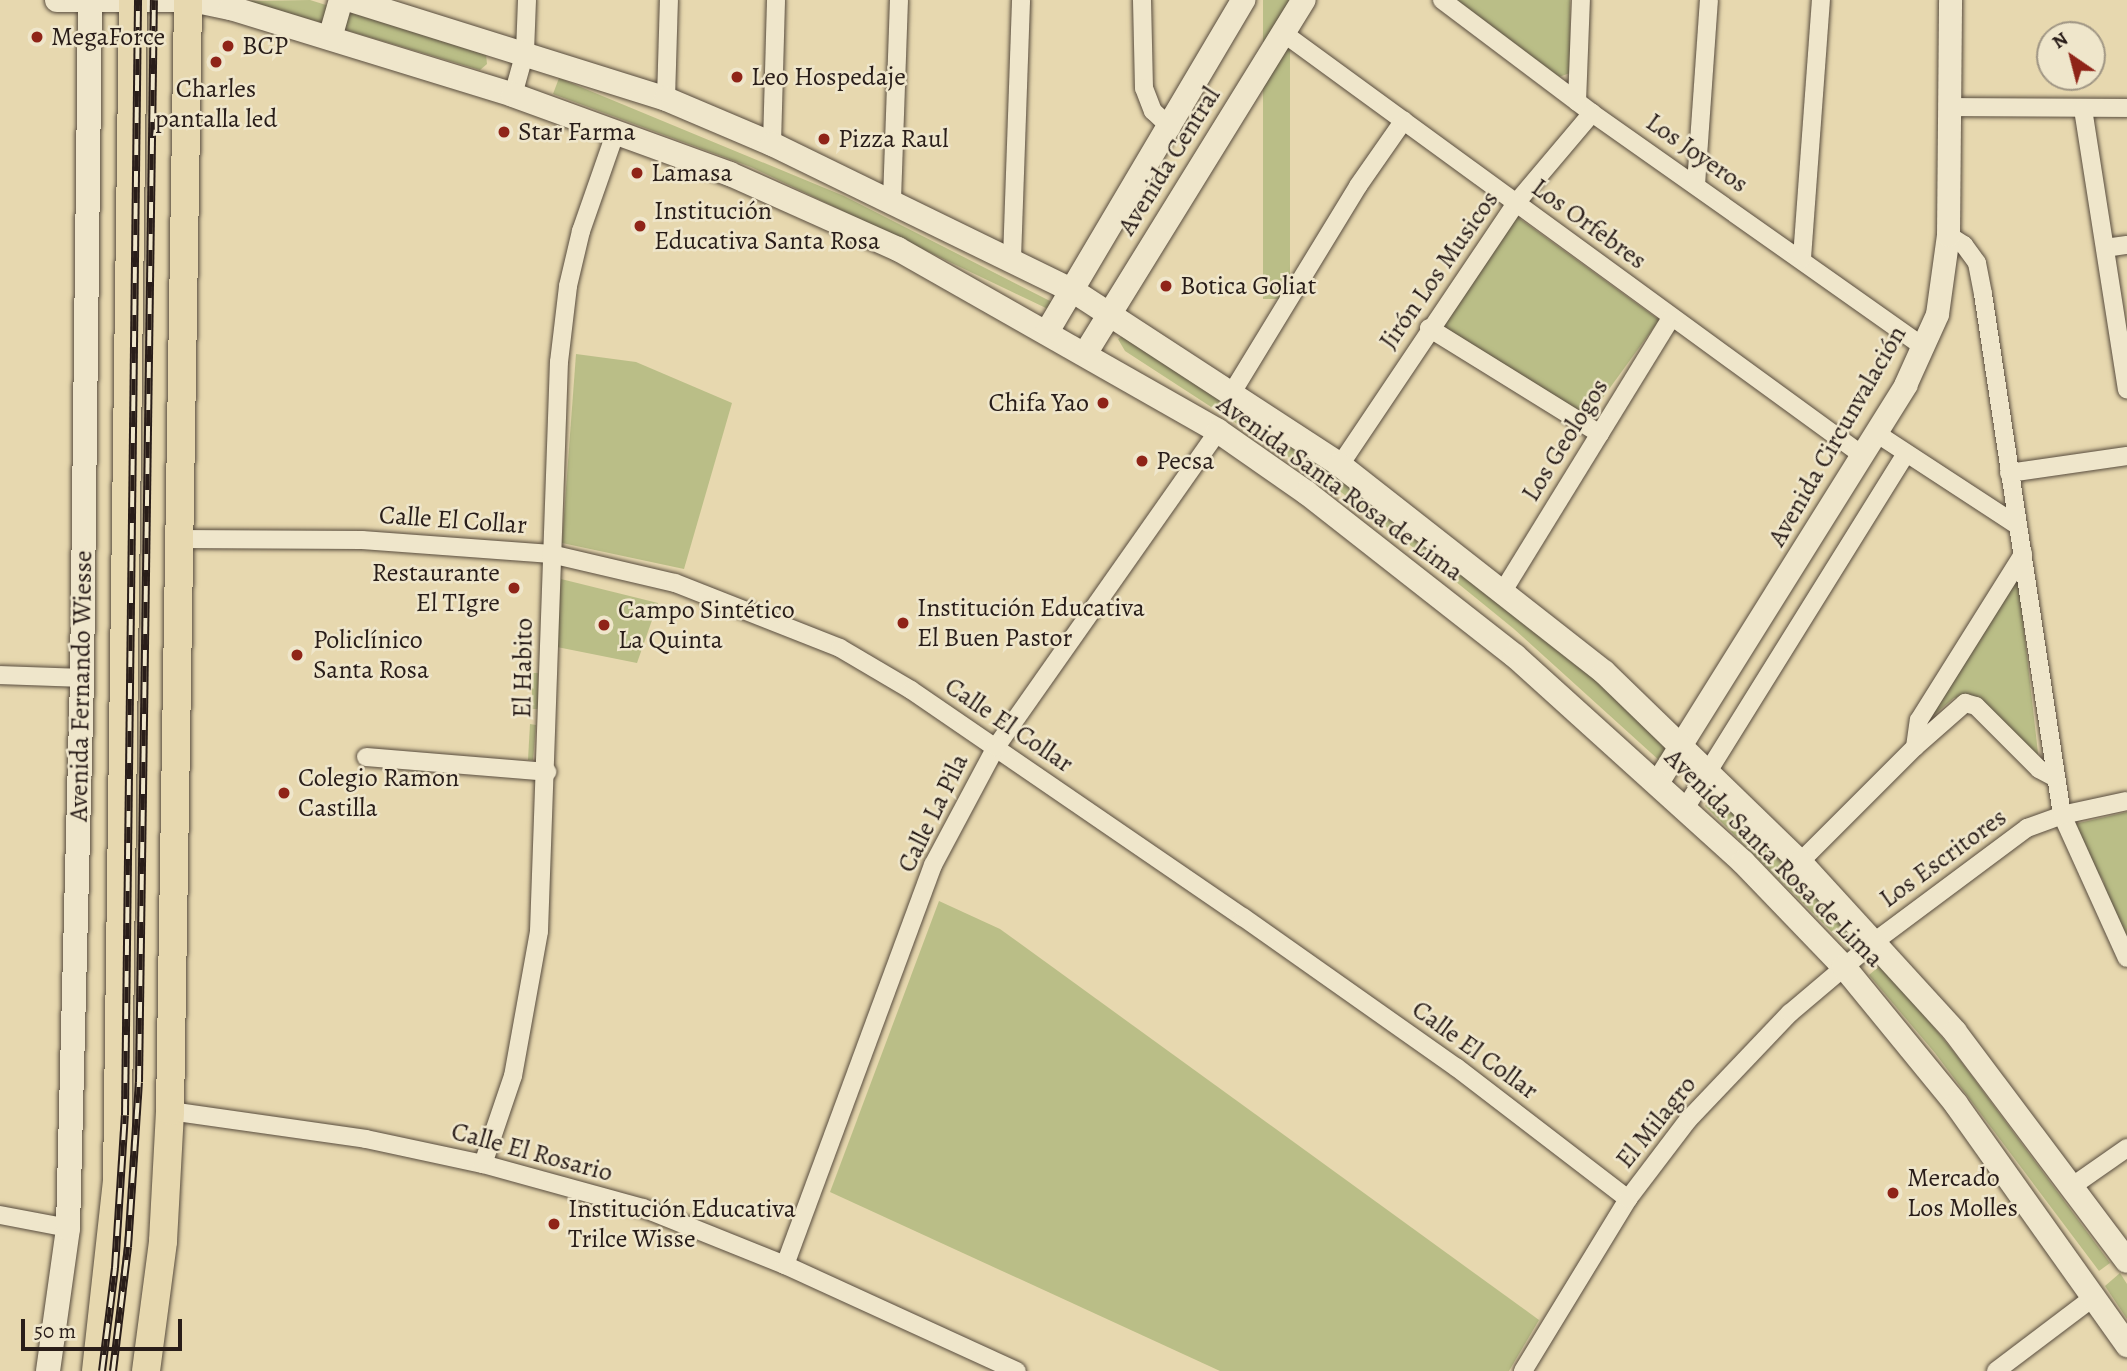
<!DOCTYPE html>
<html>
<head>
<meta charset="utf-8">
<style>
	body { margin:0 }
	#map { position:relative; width:2127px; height:1371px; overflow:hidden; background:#e7d8af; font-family:Alegreya,serif }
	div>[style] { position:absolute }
	.green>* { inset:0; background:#babe87; transform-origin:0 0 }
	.roads { filter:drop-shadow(0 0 2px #584c3e) drop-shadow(0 0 2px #584c3e) }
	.minor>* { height:18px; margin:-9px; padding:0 9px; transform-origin:9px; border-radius:9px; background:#efe6cb }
	.tertiary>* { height:23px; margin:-11.5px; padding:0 11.5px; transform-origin:11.5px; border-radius:11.5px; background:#efe6cb }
	.secondary>* { height:24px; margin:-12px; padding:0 12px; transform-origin:12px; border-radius:12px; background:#efe6cb }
	.primary>* { height:28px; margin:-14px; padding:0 14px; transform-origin:14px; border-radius:14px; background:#e7d8af }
	.rail>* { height:8px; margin-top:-4px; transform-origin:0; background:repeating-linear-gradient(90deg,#efe6cb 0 16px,#291d19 0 32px); box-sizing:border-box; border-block:2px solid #291d19 }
	.dots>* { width:19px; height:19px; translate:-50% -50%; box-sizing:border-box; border:4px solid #efe6cb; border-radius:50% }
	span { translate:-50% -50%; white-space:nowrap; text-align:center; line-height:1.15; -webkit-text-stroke:5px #efe6cb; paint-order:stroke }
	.poi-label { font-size:26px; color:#291d19 }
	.left { translate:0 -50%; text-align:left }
	.right { translate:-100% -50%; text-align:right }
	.street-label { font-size:26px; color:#291d19 }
	.north { position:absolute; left:2036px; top:21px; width:70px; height:70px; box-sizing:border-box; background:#efe6cb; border:2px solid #a09684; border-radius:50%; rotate:325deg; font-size:19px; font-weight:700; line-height:28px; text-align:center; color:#291d19 }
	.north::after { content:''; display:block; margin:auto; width:24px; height:32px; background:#8f2418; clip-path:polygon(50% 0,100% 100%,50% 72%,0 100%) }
	.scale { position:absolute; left:21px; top:1319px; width:161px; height:32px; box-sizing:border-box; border:4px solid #291d19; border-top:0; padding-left:9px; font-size:21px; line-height:24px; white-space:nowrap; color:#291d19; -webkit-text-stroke:5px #efe6cb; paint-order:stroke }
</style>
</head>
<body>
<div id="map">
	<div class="green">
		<div style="clip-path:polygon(310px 0,486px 55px,487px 64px,480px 70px,248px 1px)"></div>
		<div style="left:1263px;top:0;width:27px;height:299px"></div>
		<div style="clip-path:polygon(1454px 0,1570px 0,1570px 73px,1559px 77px)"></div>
		<div style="clip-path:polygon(559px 78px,844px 196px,1052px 302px,1048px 309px,751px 167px,553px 94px)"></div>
		<div style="left:1512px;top:213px;width:182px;height:132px;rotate:36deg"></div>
		<div style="clip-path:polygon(1124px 335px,1272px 425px,1524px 615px,1672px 747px,1661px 762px,1514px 629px,1423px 555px,1333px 486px,1125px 351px,1118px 339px)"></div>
		<div style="clip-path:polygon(576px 354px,636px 362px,732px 403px,684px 569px,562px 543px)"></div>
		<div style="clip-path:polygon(2017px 568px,2039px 762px,1965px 696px,1954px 698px,1930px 718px)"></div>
		<div style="clip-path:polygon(561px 579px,658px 603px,637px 663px,557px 647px)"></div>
		<div style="left:532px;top:673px;width:6px;height:36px"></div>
		<div style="clip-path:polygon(530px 724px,536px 725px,533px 760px,528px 760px)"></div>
		<div style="clip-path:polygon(1716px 790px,1858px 940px,1855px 949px,1849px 949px,1705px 806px)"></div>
		<div style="clip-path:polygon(2127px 812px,2127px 947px,2113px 917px,2103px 880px,2066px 826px)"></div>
		<div style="clip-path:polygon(939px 901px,1000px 929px,1539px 1320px,1509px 1371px,1220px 1371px,830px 1192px)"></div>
		<div style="clip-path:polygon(1882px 964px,1954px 1052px,2110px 1263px,2099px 1271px,1935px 1053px,1869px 975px)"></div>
		<div style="clip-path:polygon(2120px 1273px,2127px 1284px,2127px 1319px,2105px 1286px)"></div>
	</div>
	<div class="roads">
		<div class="minor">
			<div style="left:1142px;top:0;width:88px;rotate:88.7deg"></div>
			<div style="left:1144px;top:88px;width:25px;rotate:69deg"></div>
			<div style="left:1153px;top:111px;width:25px;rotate:43deg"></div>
			<div style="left:1442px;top:0;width:188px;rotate:37deg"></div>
			<div style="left:1592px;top:113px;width:406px;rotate:35.2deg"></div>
			<div style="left:1286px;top:35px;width:713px;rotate:36.1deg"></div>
			<div style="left:513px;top:95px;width:45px;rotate:-74.4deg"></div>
			<div style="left:525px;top:52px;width:52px;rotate:-87.8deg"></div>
			<div style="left:666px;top:99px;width:99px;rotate:-88.3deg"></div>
			<div style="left:1577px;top:102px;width:102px;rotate:-87.8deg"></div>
			<div style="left:1949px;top:107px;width:178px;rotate:0.3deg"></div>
			<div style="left:2083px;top:109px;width:284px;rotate:81.1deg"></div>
			<div style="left:772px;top:144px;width:144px;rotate:-88.4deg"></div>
			<div style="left:1696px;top:185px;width:185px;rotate:-86deg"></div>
			<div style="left:892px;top:200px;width:200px;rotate:-88deg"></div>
			<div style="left:1948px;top:235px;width:19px;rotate:32deg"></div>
			<div style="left:1964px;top:245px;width:22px;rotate:54deg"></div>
			<div style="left:1977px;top:263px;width:32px;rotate:79deg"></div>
			<div style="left:1983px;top:294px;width:527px;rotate:81.38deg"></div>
			<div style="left:2062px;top:815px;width:157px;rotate:65.6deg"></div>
			<div style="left:2105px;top:248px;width:22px;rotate:-8deg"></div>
			<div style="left:1802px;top:258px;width:259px;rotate:-85.8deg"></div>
			<div style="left:1012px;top:259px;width:259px;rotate:-88deg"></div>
			<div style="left:1429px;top:328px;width:201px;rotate:31.8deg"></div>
			<div style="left:1233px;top:391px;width:240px;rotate:-58.6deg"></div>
			<div style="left:1358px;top:186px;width:80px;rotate:-55.1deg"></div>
			<div style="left:1876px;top:433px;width:170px;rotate:33.2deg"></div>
			<div style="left:1340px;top:465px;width:316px;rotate:-56.1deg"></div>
			<div style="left:1516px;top:203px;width:118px;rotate:-49.8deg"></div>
			<div style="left:2009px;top:473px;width:119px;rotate:-8.2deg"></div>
			<div style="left:177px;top:539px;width:185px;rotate:0.3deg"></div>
			<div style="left:362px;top:540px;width:190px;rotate:4.2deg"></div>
			<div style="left:551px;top:554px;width:127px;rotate:13.2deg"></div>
			<div style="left:675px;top:583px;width:177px;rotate:21.5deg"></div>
			<div style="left:840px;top:648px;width:82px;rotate:30.6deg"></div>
			<div style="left:911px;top:690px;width:402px;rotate:34.4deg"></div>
			<div style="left:1243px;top:917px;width:261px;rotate:35.2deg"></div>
			<div style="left:1456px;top:1067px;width:217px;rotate:37.5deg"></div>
			<div style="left:1503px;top:591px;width:321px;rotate:-58.4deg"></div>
			<div style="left:0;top:675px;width:82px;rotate:2.1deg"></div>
			<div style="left:1915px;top:747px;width:27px;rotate:-82deg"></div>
			<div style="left:1919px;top:720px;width:196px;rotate:-57.9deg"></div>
			<div style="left:366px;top:757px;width:182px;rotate:4.7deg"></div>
			<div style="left:1686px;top:807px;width:416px;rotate:-58.1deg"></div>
			<div style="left:1800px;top:862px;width:163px;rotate:-45deg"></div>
			<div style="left:1915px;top:747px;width:67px;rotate:-41.3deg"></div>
			<div style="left:1965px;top:703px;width:11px;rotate:15deg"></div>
			<div style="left:1976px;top:706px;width:89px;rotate:45deg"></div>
			<div style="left:2039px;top:769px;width:17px;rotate:28deg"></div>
			<div style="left:170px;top:1111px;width:198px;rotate:8.1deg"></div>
			<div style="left:366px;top:1139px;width:120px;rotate:12.1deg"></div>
			<div style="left:483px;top:1164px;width:166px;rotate:15.4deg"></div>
			<div style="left:643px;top:1208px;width:153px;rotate:21.9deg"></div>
			<div style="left:785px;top:1265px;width:255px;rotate:24.6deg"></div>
			<div style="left:483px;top:1164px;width:93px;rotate:-71.2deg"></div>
			<div style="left:513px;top:1076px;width:147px;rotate:-79.8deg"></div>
			<div style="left:539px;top:931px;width:569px;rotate:-87.99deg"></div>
			<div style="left:559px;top:362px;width:77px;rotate:-83.2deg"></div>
			<div style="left:568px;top:286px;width:57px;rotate:-76.7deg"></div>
			<div style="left:581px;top:231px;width:106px;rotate:-70.7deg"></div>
			<div style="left:2074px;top:1185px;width:65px;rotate:-34.9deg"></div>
			<div style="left:0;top:1215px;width:69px;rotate:10.8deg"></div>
			<div style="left:785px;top:1265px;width:427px;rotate:-69.7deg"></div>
			<div style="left:933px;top:865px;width:134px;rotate:-61.9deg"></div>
			<div style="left:996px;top:747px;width:386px;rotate:-54.9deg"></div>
			<div style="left:1523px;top:1371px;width:202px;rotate:-58.6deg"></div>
			<div style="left:1628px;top:1199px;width:99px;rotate:-52.8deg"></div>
			<div style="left:1688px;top:1120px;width:148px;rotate:-46.4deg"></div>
			<div style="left:1790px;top:1013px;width:110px;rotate:-40.2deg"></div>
			<div style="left:1874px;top:942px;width:191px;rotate:-36.7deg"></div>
			<div style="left:2027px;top:828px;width:37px;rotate:-20deg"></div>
			<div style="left:2062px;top:815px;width:66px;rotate:-12.2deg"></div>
			<div style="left:1996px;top:1371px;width:124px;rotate:-37.1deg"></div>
		</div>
		<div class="tertiary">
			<div style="left:1658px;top:781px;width:467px;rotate:-58deg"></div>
			<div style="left:1905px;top:385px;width:78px;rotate:-65.7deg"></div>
			<div style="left:1937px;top:314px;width:80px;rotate:-82.1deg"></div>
			<div style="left:1948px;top:235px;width:235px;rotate:-89.5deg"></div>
		</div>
		<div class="secondary">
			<div style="left:57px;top:0;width:119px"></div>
			<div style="left:192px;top:0;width:40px;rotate:12deg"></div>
			<div style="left:231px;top:8px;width:295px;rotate:17.1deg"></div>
			<div style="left:513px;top:95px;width:231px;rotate:20deg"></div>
			<div style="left:730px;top:174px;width:184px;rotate:24.1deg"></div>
			<div style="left:898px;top:249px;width:368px;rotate:29.6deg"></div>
			<div style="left:1218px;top:431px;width:108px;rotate:34.9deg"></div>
			<div style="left:1307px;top:493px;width:264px;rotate:38.1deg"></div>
			<div style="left:1515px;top:656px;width:307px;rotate:42.1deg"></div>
			<div style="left:1743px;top:862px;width:146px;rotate:46.1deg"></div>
			<div style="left:1844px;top:967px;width:177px;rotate:50.7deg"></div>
			<div style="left:1956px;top:1104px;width:296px;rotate:54.6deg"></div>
			<div style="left:351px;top:0;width:330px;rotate:17.4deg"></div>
			<div style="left:666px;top:99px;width:115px;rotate:23deg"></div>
			<div style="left:772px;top:144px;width:334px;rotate:26deg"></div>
			<div style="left:1072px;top:290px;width:320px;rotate:33.1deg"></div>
			<div style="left:1340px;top:465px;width:335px;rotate:38.1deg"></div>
			<div style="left:1604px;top:672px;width:273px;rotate:44.1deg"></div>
			<div style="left:1800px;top:862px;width:230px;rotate:47.6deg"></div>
			<div style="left:1955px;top:1032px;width:286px;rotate:53.1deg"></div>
			<div style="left:330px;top:38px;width:40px;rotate:-74deg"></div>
			<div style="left:1047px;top:332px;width:386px;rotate:-59.4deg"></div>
			<div style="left:1085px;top:354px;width:416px;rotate:-58.3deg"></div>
			<div style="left:48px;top:1371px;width:144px;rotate:-82deg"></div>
			<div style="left:68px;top:1228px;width:550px;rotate:-88.54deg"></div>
			<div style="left:82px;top:678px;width:678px;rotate:-89.32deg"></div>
		</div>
		<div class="primary">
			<div style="left:96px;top:1371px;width:192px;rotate:-83.7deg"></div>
			<div style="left:117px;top:1180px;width:1180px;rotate:-89.22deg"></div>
			<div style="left:146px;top:1371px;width:131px;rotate:-82.5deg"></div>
			<div style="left:163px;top:1241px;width:130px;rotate:-86.9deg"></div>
			<div style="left:170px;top:1111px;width:1111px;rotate:-89.07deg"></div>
		</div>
	</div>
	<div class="rail">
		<div style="left:102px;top:1371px;width:104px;rotate:-82.8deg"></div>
		<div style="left:115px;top:1268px;width:153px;rotate:-86.3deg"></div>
		<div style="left:125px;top:1115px;width:1115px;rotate:-89.33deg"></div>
		<div style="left:113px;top:1371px;width:125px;rotate:-83.1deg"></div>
		<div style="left:128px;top:1247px;width:165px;rotate:-86.2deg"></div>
		<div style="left:139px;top:1082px;width:1082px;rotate:-89.21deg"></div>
	</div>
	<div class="dots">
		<div style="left:37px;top:37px;background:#8f2418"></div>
		<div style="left:228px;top:46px;background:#8f2418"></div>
		<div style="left:216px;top:62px;background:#8f2418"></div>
		<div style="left:737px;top:77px;background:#8f2418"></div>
		<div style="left:504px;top:132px;background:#8f2418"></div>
		<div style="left:824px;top:139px;background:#8f2418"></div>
		<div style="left:637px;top:173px;background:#8f2418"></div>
		<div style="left:640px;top:226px;background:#8f2418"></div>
		<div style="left:1166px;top:286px;background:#8f2418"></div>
		<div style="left:1103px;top:403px;background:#8f2418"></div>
		<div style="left:1142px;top:461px;background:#8f2418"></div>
		<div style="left:514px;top:588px;background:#8f2418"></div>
		<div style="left:903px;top:623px;background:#8f2418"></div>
		<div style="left:604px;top:625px;background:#8f2418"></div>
		<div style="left:297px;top:655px;background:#8f2418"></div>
		<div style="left:284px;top:793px;background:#8f2418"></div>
		<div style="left:1893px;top:1193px;background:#8f2418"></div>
		<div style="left:554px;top:1224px;background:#8f2418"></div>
	</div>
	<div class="poi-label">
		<span class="left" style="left:51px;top:37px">MegaForce</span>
		<span class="left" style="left:242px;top:46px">BCP</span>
		<span class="left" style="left:751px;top:77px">Leo Hospedaje</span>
		<span style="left:216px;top:104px">Charles<br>pantalla led</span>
		<span class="left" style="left:518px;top:132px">Star Farma</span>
		<span class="left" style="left:838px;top:139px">Pizza Raul</span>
		<span class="left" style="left:651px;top:173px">Lamasa</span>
		<span class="left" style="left:654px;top:226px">Institución<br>Educativa Santa Rosa</span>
		<span class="left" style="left:1180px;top:286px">Botica Goliat</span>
		<span class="right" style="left:1089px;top:403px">Chifa Yao</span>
		<span class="left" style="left:1156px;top:461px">Pecsa</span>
		<span class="right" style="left:500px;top:588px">Restaurante<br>El TIgre</span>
		<span class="left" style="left:917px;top:623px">Institución Educativa<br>El Buen Pastor</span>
		<span class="left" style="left:618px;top:625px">Campo Sintético<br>La Quinta</span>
		<span class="left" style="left:313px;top:655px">Policlínico<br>Santa Rosa</span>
		<span class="left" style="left:298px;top:793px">Colegio Ramon<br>Castilla</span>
		<span class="left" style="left:1907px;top:1193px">Mercado<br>Los Molles</span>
		<span class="left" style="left:568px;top:1224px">Institución Educativa<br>Trilce Wisse</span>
	</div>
	<div class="street-label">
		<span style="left:1697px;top:153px;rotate:35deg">Los Joyeros</span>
		<span style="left:1169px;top:161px;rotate:-58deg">Avenida Central</span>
		<span style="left:1589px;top:224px;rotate:36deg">Los Orfebres</span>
		<span style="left:1439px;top:270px;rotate:-55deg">Jirón Los Musicos</span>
		<span style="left:1837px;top:436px;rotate:-60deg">Avenida Circunvalación</span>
		<span style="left:1565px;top:440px;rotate:-58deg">Los Geologos</span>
		<span style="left:1340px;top:488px;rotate:36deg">Avenida Santa Rosa de Lima</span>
		<span style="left:453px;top:520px;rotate:4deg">Calle El Collar</span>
		<span style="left:523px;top:668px;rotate:-89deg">El Habito</span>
		<span style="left:81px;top:686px;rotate:-89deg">Avenida Fernando Wiesse</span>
		<span style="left:1009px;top:725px;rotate:34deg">Calle El Collar</span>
		<span style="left:933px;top:813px;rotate:-64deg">Calle La Pila</span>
		<span style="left:1774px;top:858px;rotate:45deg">Avenida Santa Rosa de Lima</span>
		<span style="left:1943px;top:858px;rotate:-36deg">Los Escritores</span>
		<span style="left:1475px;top:1050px;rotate:36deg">Calle El Collar</span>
		<span style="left:1656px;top:1122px;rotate:-51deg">El Milagro</span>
		<span style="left:532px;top:1152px;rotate:15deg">Calle El Rosario</span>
	</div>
	<div class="north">N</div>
	<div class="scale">50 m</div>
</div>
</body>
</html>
